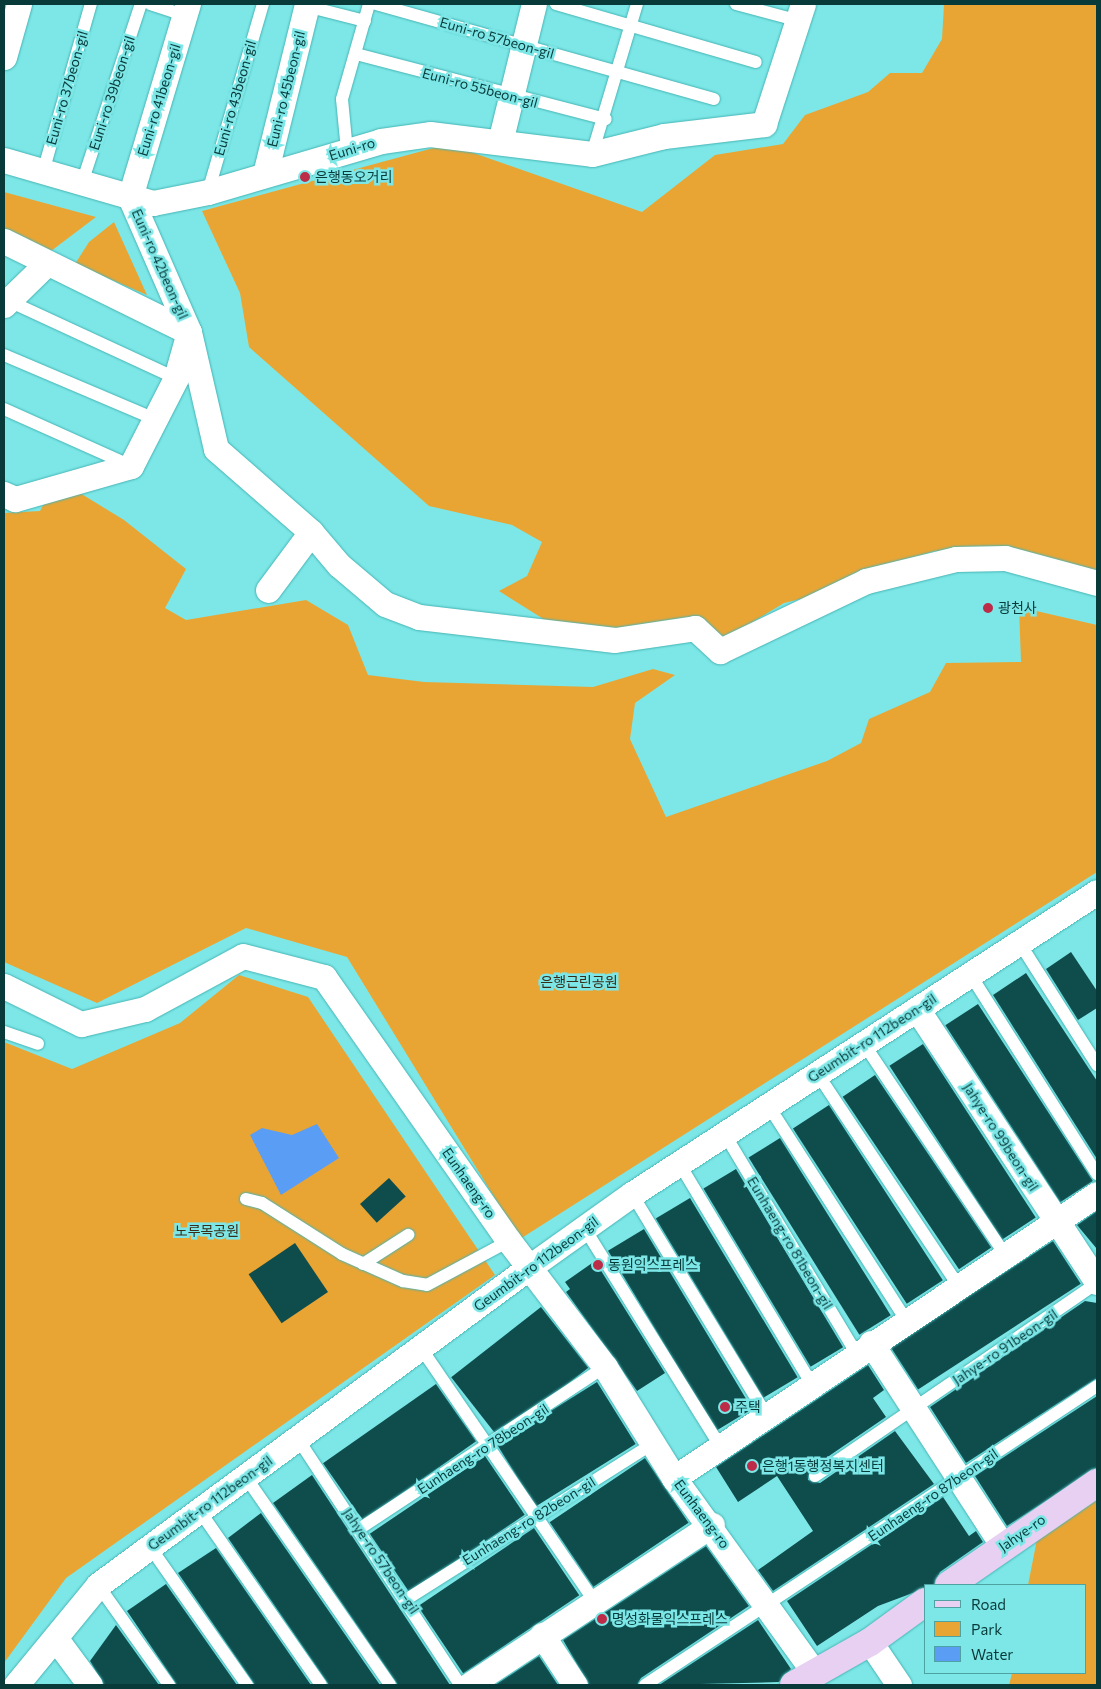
<!DOCTYPE html>
<html>
<head>
<meta charset="utf-8">
<style>
	body { margin:0 }
	#map { position:relative; width:1101px; height:1689px; overflow:hidden; background:#7de7e7; font-family:Commissioner,"Noto Sans KR",sans-serif }
	div>[style] { position:absolute }
	.green>* { inset:0; background:#e9a534 }
	.water>* { inset:0; background:#599df4 }
	.building>* { inset:0; background:#0f4d4d; transform-origin:0 0 }
	.roads { filter:drop-shadow(0 0 1px #47b4b5) drop-shadow(0 0 1px #47b4b5) }
	.lane>* { height:12px; margin:-6px; padding:0 6px; transform-origin:6px; border-radius:6px; background:#fff }
	.street>* { height:25px; margin:-12.5px; padding:0 12.5px; transform-origin:12.5px; border-radius:12.5px; background:#fff }
	.secondary>* { height:28px; margin:-14px; padding:0 14px; transform-origin:14px; border-radius:14px; background:#e7d0f1 }
	.dots>* { width:14px; height:14px; translate:-50% -50%; box-sizing:border-box; border:2px solid #7de7e7; border-radius:50% }
	span { translate:-50% -50%; white-space:nowrap; text-align:center; line-height:1.15; -webkit-text-stroke:5px #7de7e7; paint-order:stroke }
	.street-label { font-size:14px; color:#093a3a }
	.poi-label { font-size:14px; color:#093a3a }
	.left { translate:0 -50%; text-align:left }
	.park-label { font-size:14px; color:#392d1a }
	.frame { position:absolute; inset:0; border:5px solid #093a3a; pointer-events:none }
	.legend { position:absolute; left:924px; top:1584px; width:162px; height:90px; box-sizing:border-box; background:#7de7e7; border:1px solid #4fa2a2; margin:0; padding:6px 9px; list-style:none; font-size:15px; color:#093a3a }
	.legend li { display:flex; align-items:center; gap:10px; height:25px }
	.legend b { width:25px; border:1px solid #4fa2a2 }
</style>
</head>
<body>
<div id="map">
	<div class="green">
		<div style="clip-path:polygon(944px 4px,1097px 4px,1097px 582px,1010px 570px,935px 551px,889px 565px,866px 583px,784px 603px,706px 650px,689px 631px,588px 647px,499px 591px,527px 576px,542px 542px,512px 525px,429px 506px,249px 347px,240px 293px,202px 211px,448px 144px,642px 212px,715px 155px,783px 144px,805px 115px,868px 92px,890px 73px,922px 73px,942px 39px)"></div>
		<div style="clip-path:polygon(4px 192px,96px 217px,51px 251px,4px 228px)"></div>
		<div style="clip-path:polygon(114px 222px,147px 295px,75px 264px,89px 242px)"></div>
		<div style="clip-path:polygon(57px 479px,124px 520px,186px 569px,165px 608px,186px 620px,306px 600px,348px 625px,368px 675px,424px 682px,593px 687px,653px 669px,675px 675px,635px 703px,630px 739px,666px 817px,827px 761px,861px 743px,869px 719px,930px 692px,946px 663px,1021px 662px,1019px 607px,1097px 625px,1097px 872px,520px 1239px,347px 957px,246px 928px,97px 1003px,4px 962px,4px 513px,40px 511px)"></div>
		<div style="clip-path:polygon(239px 975px,308px 997px,495px 1275px,66px 1578px,4px 1663px,4px 1042px,72px 1069px,180px 1023px)"></div>
		<div style="clip-path:polygon(1097px 1483px,1097px 1685px,1009px 1685px,1012px 1673px,1085px 1673px,1085px 1585px,1028px 1585px,1041px 1519px)"></div>
	</div>
	<div class="water">
		<div style="clip-path:polygon(317px 1124px,339px 1158px,281px 1195px,250px 1135px,262px 1128px,292px 1135px)"></div>
	</div>
	<div class="building">
		<div style="clip-path:polygon(1071px 952px,1097px 991px,1097px 1008px,1078px 1020px,1046px 969px)"></div>
		<div style="clip-path:polygon(1026px 973px,1097px 1081px,1097px 1159px,993px 995px)"></div>
		<div style="left:978px;top:1004px;width:211px;height:39px;rotate:57deg"></div>
		<div style="left:923px;top:1044px;width:207px;height:40px;rotate:57deg"></div>
		<div style="left:875px;top:1075px;width:208px;height:39px;rotate:56deg"></div>
		<div style="left:829px;top:1105px;width:209px;height:43px;rotate:57deg"></div>
		<div style="left:780px;top:1138px;width:209px;height:37px;rotate:58deg"></div>
		<div style="left:736px;top:1169px;width:208px;height:38px;rotate:59deg"></div>
		<div style="left:389px;top:1178px;width:25px;height:39px;rotate:48deg"></div>
		<div style="left:690px;top:1198px;width:209px;height:40px;rotate:59deg"></div>
		<div style="clip-path:polygon(1097px 1211px,1097px 1249px,1077px 1225px)"></div>
		<div style="left:644px;top:1229px;width:210px;height:42px;rotate:59deg"></div>
		<div style="left:1053px;top:1241px;width:51px;height:194px;rotate:57deg"></div>
		<div style="left:295px;top:1243px;width:59px;height:56px;rotate:56deg"></div>
		<div style="clip-path:polygon(595px 1261px,665px 1373px,637px 1391px,566px 1292px,570px 1289px,565px 1282px)"></div>
		<div style="clip-path:polygon(1085px 1301px,1097px 1303px,1097px 1378px,966px 1463px,930px 1407px)"></div>
		<div style="left:541px;top:1307px;width:77px;height:114px;rotate:52deg"></div>
		<div style="clip-path:polygon(868px 1365px,884px 1390px,873px 1398px,886px 1417px,810px 1469px,808px 1480px,820px 1483px,895px 1431px,934px 1484px,773px 1591px,758px 1570px,813px 1531px,777px 1476px,738px 1502px,716px 1467px)"></div>
		<div style="left:597px;top:1382px;width:73px;height:118px;rotate:58deg"></div>
		<div style="left:436px;top:1384px;width:70px;height:138px;rotate:55deg"></div>
		<div style="clip-path:polygon(1097px 1396px,1097px 1468px,1007px 1526px,975px 1476px)"></div>
		<div style="left:485px;top:1456px;width:71px;height:139px;rotate:56deg"></div>
		<div style="left:645px;top:1458px;width:78px;height:115px;rotate:56deg"></div>
		<div style="clip-path:polygon(312px 1475px,450px 1685px,398px 1685px,273px 1503px)"></div>
		<div style="clip-path:polygon(943px 1497px,969px 1536px,976px 1531px,983px 1542px,940px 1572px,934px 1585px,878px 1606px,817px 1646px,787px 1601px)"></div>
		<div style="clip-path:polygon(261px 1513px,380px 1685px,329px 1685px,228px 1538px)"></div>
		<div style="left:534px;top:1528px;width:81px;height:140px;rotate:56deg"></div>
		<div style="clip-path:polygon(706px 1546px,749px 1606px,641px 1678px,637px 1685px,589px 1685px,563px 1640px)"></div>
		<div style="clip-path:polygon(216px 1548px,311px 1685px,255px 1685px,178px 1573px)"></div>
		<div style="clip-path:polygon(166px 1584px,237px 1685px,177px 1685px,127px 1611px)"></div>
		<div style="clip-path:polygon(758px 1620px,791px 1669px,779px 1682px,659px 1685px)"></div>
		<div style="clip-path:polygon(116px 1625px,159px 1685px,104px 1685px,90px 1661px)"></div>
		<div style="clip-path:polygon(539px 1656px,558px 1685px,495px 1685px)"></div>
	</div>
	<div class="roads">
		<div class="lane">
			<div style="left:150px;top:4px;width:36px;rotate:18deg"></div>
			<div style="left:376px;top:4px;width:351px;rotate:15.7deg"></div>
			<div style="left:556px;top:4px;width:208px;rotate:16.2deg"></div>
			<div style="left:736px;top:4px;width:62px;rotate:14.9deg"></div>
			<div style="left:302px;top:5px;width:65px;rotate:14.3deg"></div>
			<div style="left:356px;top:54px;width:258px;rotate:14.6deg"></div>
			<div style="left:347px;top:151px;width:52px;rotate:-95.5deg"></div>
			<div style="left:342px;top:99px;width:99px;rotate:-74.1deg"></div>
			<div style="left:592px;top:154px;width:157px;rotate:-73.3deg"></div>
			<div style="left:43px;top:172px;width:175px;rotate:-74.1deg"></div>
			<div style="left:82px;top:183px;width:188px;rotate:-71.8deg"></div>
			<div style="left:208px;top:192px;width:196px;rotate:-73.7deg"></div>
			<div style="left:9px;top:301px;width:184px;rotate:24.8deg"></div>
			<div style="left:4px;top:355px;width:166px;rotate:23deg"></div>
			<div style="left:4px;top:409px;width:135px;rotate:24.1deg"></div>
			<div style="left:1019px;top:942px;width:146px;rotate:57.6deg"></div>
			<div style="left:970px;top:974px;width:237px;rotate:57.6deg"></div>
			<div style="left:4px;top:1032px;width:36px;rotate:19deg"></div>
			<div style="left:864px;top:1044px;width:254px;rotate:56.2deg"></div>
			<div style="left:817px;top:1073px;width:255px;rotate:56.4deg"></div>
			<div style="left:768px;top:1105px;width:255px;rotate:57.3deg"></div>
			<div style="left:724px;top:1133px;width:257px;rotate:59deg"></div>
			<div style="left:679px;top:1163px;width:257px;rotate:59deg"></div>
			<div style="left:632px;top:1194px;width:258px;rotate:58.7deg"></div>
			<div style="left:246px;top:1199px;width:16px;rotate:14deg"></div>
			<div style="left:262px;top:1203px;width:95px;rotate:32.5deg"></div>
			<div style="left:342px;top:1254px;width:67px;rotate:23.9deg"></div>
			<div style="left:403px;top:1281px;width:24px;rotate:9deg"></div>
			<div style="left:427px;top:1285px;width:93px;rotate:-28.2deg"></div>
			<div style="left:585px;top:1229px;width:256px;rotate:58.1deg"></div>
			<div style="left:363px;top:1264px;width:54px;rotate:-32.8deg"></div>
			<div style="left:421px;top:1348px;width:306px;rotate:55.6deg"></div>
			<div style="left:298px;top:1439px;width:295px;rotate:56.6deg"></div>
			<div style="left:245px;top:1476px;width:254px;rotate:55.2deg"></div>
			<div style="left:815px;top:1476px;width:342px;rotate:-34.4deg"></div>
			<div style="left:199px;top:1510px;width:213px;rotate:55.1deg"></div>
			<div style="left:359px;top:1529px;width:295px;rotate:-33.4deg"></div>
			<div style="left:150px;top:1547px;width:169px;rotate:54.9deg"></div>
			<div style="left:98px;top:1585px;width:123px;rotate:54.6deg"></div>
			<div style="left:407px;top:1599px;width:290px;rotate:-32.3deg"></div>
			<div style="left:645px;top:1685px;width:542px;rotate:-33.48deg"></div>
		</div>
		<div class="street">
			<div style="left:4px;top:57px;width:55px;rotate:-74.2deg"></div>
			<div style="left:500px;top:142px;width:142px;rotate:-76.2deg"></div>
			<div style="left:4px;top:160px;width:155px;rotate:16.1deg"></div>
			<div style="left:153px;top:203px;width:56px;rotate:-11.3deg"></div>
			<div style="left:208px;top:192px;width:180px;rotate:-16.4deg"></div>
			<div style="left:381px;top:141px;width:49px;rotate:-8.1deg"></div>
			<div style="left:430px;top:134px;width:163px;rotate:7deg"></div>
			<div style="left:592px;top:154px;width:74px;rotate:-14deg"></div>
			<div style="left:664px;top:136px;width:101px;rotate:-6.8deg"></div>
			<div style="left:764px;top:124px;width:126px;rotate:-72deg"></div>
			<div style="left:265px;top:174px;width:175px;rotate:-76.1deg"></div>
			<div style="left:130px;top:197px;width:147px;rotate:66.4deg"></div>
			<div style="left:189px;top:332px;width:120px;rotate:77deg"></div>
			<div style="left:216px;top:449px;width:126px;rotate:41.1deg"></div>
			<div style="left:311px;top:532px;width:43px;rotate:49.7deg"></div>
			<div style="left:339px;top:565px;width:60px;rotate:40.3deg"></div>
			<div style="left:385px;top:604px;width:36px;rotate:21deg"></div>
			<div style="left:419px;top:617px;width:197px;rotate:6.7deg"></div>
			<div style="left:615px;top:640px;width:81px;rotate:-8.5deg"></div>
			<div style="left:695px;top:628px;width:34px;rotate:43deg"></div>
			<div style="left:720px;top:651px;width:162px;rotate:-25.6deg"></div>
			<div style="left:866px;top:581px;width:93px;rotate:-13.7deg"></div>
			<div style="left:956px;top:559px;width:49px;rotate:-1.2deg"></div>
			<div style="left:1005px;top:558px;width:95px;rotate:15.2deg"></div>
			<div style="left:130px;top:197px;width:202px;rotate:-73.3deg"></div>
			<div style="left:4px;top:241px;width:206px;rotate:26.2deg"></div>
			<div style="left:189px;top:332px;width:48px;rotate:105.8deg"></div>
			<div style="left:176px;top:378px;width:99px;rotate:117.1deg"></div>
			<div style="left:131px;top:466px;width:121px;rotate:164.1deg"></div>
			<div style="left:15px;top:499px;width:12px;rotate:-156deg"></div>
			<div style="left:4px;top:305px;width:60px;rotate:-44.3deg"></div>
			<div style="left:268px;top:590px;width:72px;rotate:-53.4deg"></div>
			<div style="left:4px;top:986px;width:86px;rotate:26.3deg"></div>
			<div style="left:81px;top:1024px;width:66px;rotate:-13.2deg"></div>
			<div style="left:145px;top:1009px;width:111px;rotate:-28.4deg"></div>
			<div style="left:243px;top:956px;width:84px;rotate:14.5deg"></div>
			<div style="left:324px;top:977px;width:322px;rotate:55deg"></div>
			<div style="left:509px;top:1241px;width:158px;rotate:52.7deg"></div>
			<div style="left:605px;top:1367px;width:131px;rotate:58.1deg"></div>
			<div style="left:674px;top:1478px;width:239px;rotate:54.2deg"></div>
			<div style="left:917px;top:1009px;width:327px;rotate:56.6deg"></div>
			<div style="left:871px;top:1343px;width:242px;rotate:57deg"></div>
			<div style="left:674px;top:1478px;width:509px;rotate:-33.88deg"></div>
			<div style="left:542px;top:1635px;width:60px;rotate:56.6deg"></div>
			<div style="left:56px;top:1639px;width:57px;rotate:53.5deg"></div>
			<div style="left:870px;top:1642px;width:52px;rotate:56deg"></div>
			<div style="left:16px;top:1685px;width:129px;rotate:-50.6deg"></div>
			<div style="left:98px;top:1585px;width:538px;rotate:-36.38deg"></div>
			<div style="left:531px;top:1266px;width:124px;rotate:-35.5deg"></div>
			<div style="left:632px;top:1194px;width:554px;rotate:-33deg"></div>
			<div style="left:469px;top:1685px;width:291px;rotate:-33.4deg"></div>
		</div>
		<div class="secondary">
			<div style="left:949px;top:1585px;width:180px;rotate:-34.6deg"></div>
			<div style="left:794px;top:1685px;width:87px;rotate:-29.5deg"></div>
			<div style="left:870px;top:1642px;width:68px;rotate:-36deg"></div>
		</div>
	</div>
	<div class="dots">
		<div style="left:305px;top:177px;background:#bc2b47"></div>
		<div style="left:988px;top:608px;background:#bc2b47"></div>
		<div style="left:598px;top:1265px;background:#bc2b47"></div>
		<div style="left:725px;top:1407px;background:#bc2b47"></div>
		<div style="left:752px;top:1466px;background:#bc2b47"></div>
		<div style="left:602px;top:1619px;background:#bc2b47"></div>
	</div>
	<div class="street-label">
		<span style="left:497px;top:38px;rotate:16deg">Euni-ro 57beon-gil</span>
		<span style="left:67px;top:88px;rotate:-74deg">Euni-ro 37beon-gil</span>
		<span style="left:480px;top:88px;rotate:15deg">Euni-ro 55beon-gil</span>
		<span style="left:286px;top:89px;rotate:-76deg">Euni-ro 45beon-gil</span>
		<span style="left:112px;top:93px;rotate:-72deg">Euni-ro 39beon-gil</span>
		<span style="left:235px;top:98px;rotate:-74deg">Euni-ro 43beon-gil</span>
		<span style="left:159px;top:100px;rotate:-73deg">Euni-ro 41beon-gil</span>
		<span style="left:352px;top:149px;rotate:-17deg">Euni-ro</span>
		<span style="left:160px;top:264px;rotate:66deg">Euni-ro 42beon-gil</span>
		<span style="left:872px;top:1038px;rotate:-33deg">Geumbit-ro 112beon-gil</span>
		<span style="left:1001px;top:1137px;rotate:57deg">Jahye-ro 99beon-gil</span>
		<span style="left:469px;top:1183px;rotate:55deg">Eunhaeng-ro</span>
		<span style="left:790px;top:1243px;rotate:59deg">Eunhaeng-ro 81beon-gil</span>
		<span style="left:536px;top:1264px;rotate:-36deg">Geumbit-ro 112beon-gil</span>
		<span style="left:1005px;top:1347px;rotate:-34deg">Jahye-ro 91beon-gil</span>
		<span style="left:483px;top:1449px;rotate:-33deg">Eunhaeng-ro 78beon-gil</span>
		<span style="left:933px;top:1495px;rotate:-34deg">Eunhaeng-ro 87beon-gil</span>
		<span style="left:210px;top:1503px;rotate:-36deg">Geumbit-ro 112beon-gil</span>
		<span style="left:702px;top:1514px;rotate:53deg">Eunhaeng-ro</span>
		<span style="left:529px;top:1521px;rotate:-32deg">Eunhaeng-ro 82beon-gil</span>
		<span style="left:1022px;top:1533px;rotate:-35deg">Jahye-ro</span>
		<span style="left:381px;top:1561px;rotate:56deg">Jahye-ro 57beon-gil</span>
	</div>
	<div class="poi-label">
		<span class="left" style="left:315px;top:177px">은행동오거리</span>
		<span class="left" style="left:998px;top:608px">광천사</span>
		<span class="left" style="left:608px;top:1265px">동원익스프레스</span>
		<span class="left" style="left:735px;top:1407px">주택</span>
		<span class="left" style="left:762px;top:1466px">은행1동행정복지센터</span>
		<span class="left" style="left:612px;top:1619px">명성화물익스프레스</span>
	</div>
	<div class="park-label">
		<span style="left:579px;top:982px">은행근린공원</span>
		<span style="left:207px;top:1231px">노루목공원</span>
	</div>
	<div class="frame"></div>
	<ul class="legend">
	<li><b style="height:6px;background:#e7d0f1"></b>Road</li>
	<li><b style="height:14px;background:#e9a534"></b>Park</li>
	<li><b style="height:14px;background:#599df4"></b>Water</li>
	</ul>
</div>
</body>
</html>
